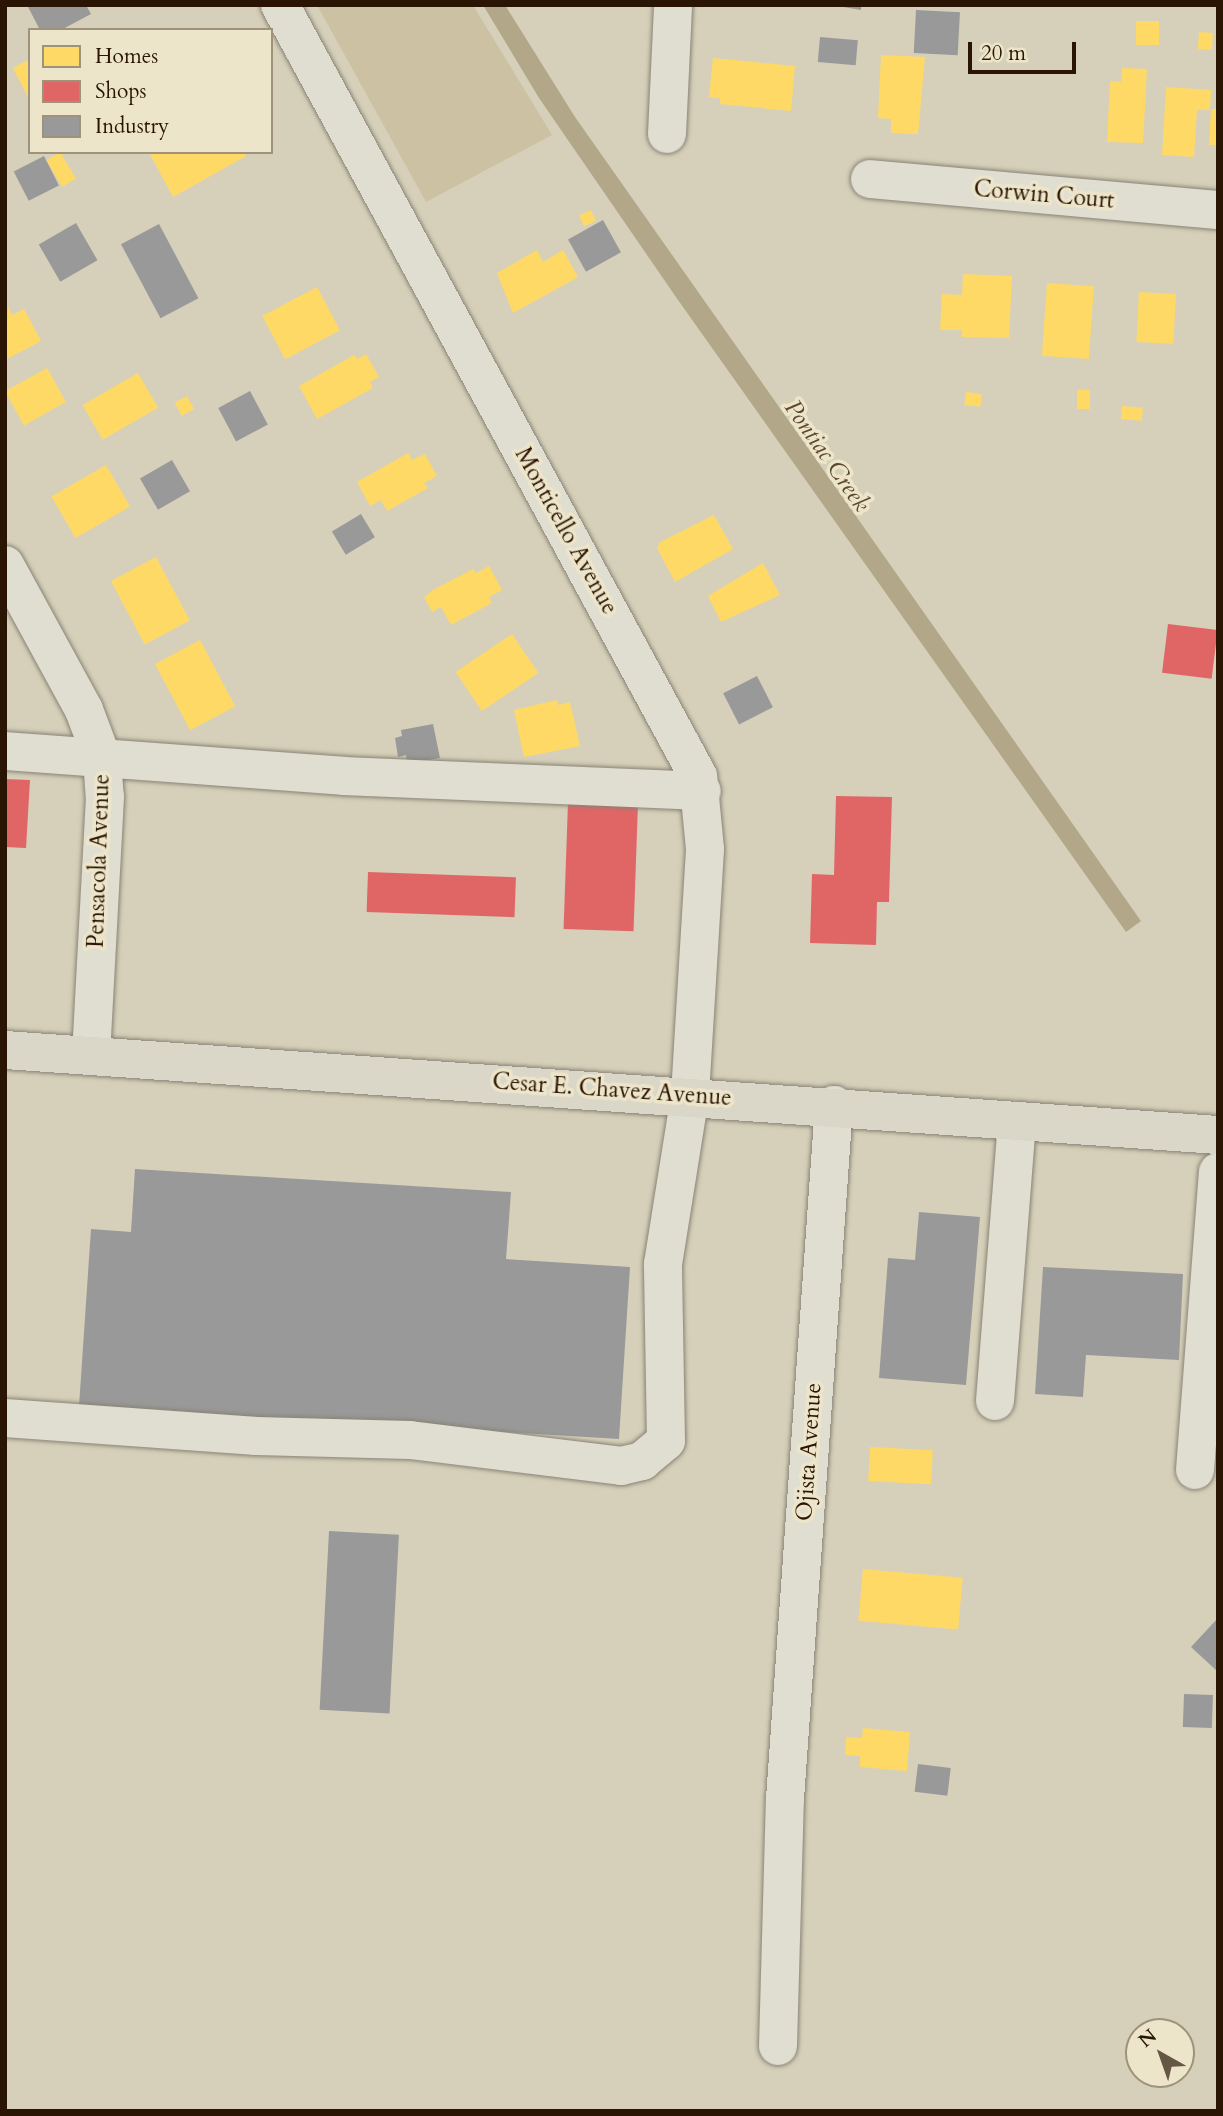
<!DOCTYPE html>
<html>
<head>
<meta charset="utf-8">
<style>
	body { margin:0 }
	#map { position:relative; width:1223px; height:2116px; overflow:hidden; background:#d6d0ba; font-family:Cardo,serif }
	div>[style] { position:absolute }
	.green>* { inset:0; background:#ccc2a3 }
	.water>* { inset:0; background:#b3a789 }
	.homes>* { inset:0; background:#ffd966; transform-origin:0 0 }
	.shops>* { inset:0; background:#e06666; transform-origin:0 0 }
	.industry>* { inset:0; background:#999; transform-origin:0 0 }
	.roads { filter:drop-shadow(0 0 2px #898375) drop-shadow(0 0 2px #898375) }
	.minor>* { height:38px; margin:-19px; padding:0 19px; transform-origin:19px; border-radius:19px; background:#e0ddd1 }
	.major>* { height:38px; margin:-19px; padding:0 19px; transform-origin:19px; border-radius:19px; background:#dad7c9 }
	span { translate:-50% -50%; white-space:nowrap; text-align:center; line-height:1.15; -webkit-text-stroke:7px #ede5ca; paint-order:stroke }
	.street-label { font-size:23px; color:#2a1504 }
	.water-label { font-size:24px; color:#5b4831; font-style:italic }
	.frame { position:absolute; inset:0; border:7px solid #2a1504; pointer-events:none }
	.legend { position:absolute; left:28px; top:28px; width:245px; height:126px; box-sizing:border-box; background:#ede5ca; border:2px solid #9f927b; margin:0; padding:9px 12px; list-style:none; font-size:21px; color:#2a1504 }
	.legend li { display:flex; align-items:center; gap:14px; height:35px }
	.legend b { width:35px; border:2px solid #9f927b }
	.north { position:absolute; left:1125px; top:2018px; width:70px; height:70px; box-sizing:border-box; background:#ede5ca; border:2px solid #9f927b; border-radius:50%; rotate:320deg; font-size:19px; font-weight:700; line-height:28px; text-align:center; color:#2a1504 }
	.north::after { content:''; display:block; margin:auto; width:24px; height:32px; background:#665644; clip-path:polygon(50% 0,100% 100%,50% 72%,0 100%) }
	.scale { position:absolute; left:968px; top:42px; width:108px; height:32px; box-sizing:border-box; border:4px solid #2a1504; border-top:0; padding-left:9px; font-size:21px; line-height:24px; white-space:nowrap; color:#2a1504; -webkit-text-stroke:5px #ede5ca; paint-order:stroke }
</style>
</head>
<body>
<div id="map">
	<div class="green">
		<div style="clip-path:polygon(317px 5px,473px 5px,552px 135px,426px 202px)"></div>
	</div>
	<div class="water">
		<div style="clip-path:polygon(483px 5px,505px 5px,575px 117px,1141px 921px,1126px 932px,678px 300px,539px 98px)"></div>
	</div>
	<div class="homes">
		<div style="left:1136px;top:21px;width:23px;height:24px"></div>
		<div style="left:1199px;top:32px;width:14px;height:17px;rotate:4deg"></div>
		<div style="clip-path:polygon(881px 55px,925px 57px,918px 134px,891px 133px,891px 119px,878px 118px)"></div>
		<div style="clip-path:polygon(713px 58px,795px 66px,791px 111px,720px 104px,720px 98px,709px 97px)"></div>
		<div style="clip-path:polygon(30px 59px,30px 101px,13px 68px)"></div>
		<div style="clip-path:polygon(1122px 68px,1147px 69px,1143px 143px,1107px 142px,1110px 81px,1121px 82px)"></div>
		<div style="clip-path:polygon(1166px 87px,1211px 90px,1210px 110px,1197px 110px,1194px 157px,1162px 155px)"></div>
		<div style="clip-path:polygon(1211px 109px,1218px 109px,1218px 145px,1209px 145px)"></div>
		<div style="left:60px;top:152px;width:31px;height:16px;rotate:59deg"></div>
		<div style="clip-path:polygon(154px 152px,244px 152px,246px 156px,173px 197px,150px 154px)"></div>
		<div style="left:591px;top:210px;width:12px;height:13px;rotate:66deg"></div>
		<div style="clip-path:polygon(537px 250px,543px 262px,563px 250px,578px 277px,513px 313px,497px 273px)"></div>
		<div style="clip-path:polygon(963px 274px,1012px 276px,1009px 338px,962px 337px,962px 330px,940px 330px,942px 294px,962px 295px)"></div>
		<div style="left:1047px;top:283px;width:47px;height:73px;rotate:4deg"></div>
		<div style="left:317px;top:287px;width:49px;height:62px;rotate:62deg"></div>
		<div style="left:1139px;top:292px;width:37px;height:50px;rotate:3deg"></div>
		<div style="clip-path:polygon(8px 307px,12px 315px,24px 309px,41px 341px,5px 360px)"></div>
		<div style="clip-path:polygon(366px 354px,379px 377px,370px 382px,373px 388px,317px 419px,299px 386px,354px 355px,357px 359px)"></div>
		<div style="left:47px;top:368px;width:39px;height:48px;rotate:61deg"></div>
		<div style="left:138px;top:373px;width:40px;height:64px;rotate:60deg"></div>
		<div style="left:1077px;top:390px;width:13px;height:19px"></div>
		<div style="left:966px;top:392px;width:16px;height:13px;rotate:7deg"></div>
		<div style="left:187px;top:396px;width:15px;height:14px;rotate:62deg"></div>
		<div style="left:1122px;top:406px;width:21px;height:13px;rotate:5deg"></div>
		<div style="clip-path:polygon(408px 453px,412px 460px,425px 454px,437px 476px,424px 483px,428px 488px,387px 511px,381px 500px,370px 506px,357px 482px)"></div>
		<div style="left:106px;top:465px;width:48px;height:63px;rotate:60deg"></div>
		<div style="clip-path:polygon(714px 515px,733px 549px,675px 582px,657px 548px,660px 542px)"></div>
		<div style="left:156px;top:557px;width:72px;height:51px;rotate:62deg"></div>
		<div style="clip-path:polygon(763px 563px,780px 595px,721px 622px,708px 596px)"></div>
		<div style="clip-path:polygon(489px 566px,502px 590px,489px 597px,492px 603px,451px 625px,441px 607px,432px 612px,424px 597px,433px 590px,473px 569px,476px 573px)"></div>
		<div style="left:512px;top:634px;width:47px;height:68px;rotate:56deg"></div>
		<div style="left:200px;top:640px;width:75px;height:51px;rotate:62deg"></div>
		<div style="clip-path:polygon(557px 700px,558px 705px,570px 702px,580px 746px,524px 757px,514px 710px)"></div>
		<div style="left:870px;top:1447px;width:63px;height:34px;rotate:3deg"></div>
		<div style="left:863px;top:1569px;width:100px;height:52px;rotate:5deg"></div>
		<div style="clip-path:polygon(863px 1728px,910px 1732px,907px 1771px,860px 1767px,860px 1756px,845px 1755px,846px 1737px,862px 1738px)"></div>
	</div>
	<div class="shops">
		<div style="left:1168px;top:624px;width:50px;height:49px;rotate:7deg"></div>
		<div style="clip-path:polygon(5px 779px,30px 780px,26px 848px,5px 847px)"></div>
		<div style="clip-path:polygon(836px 796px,892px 797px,889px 902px,877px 902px,876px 945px,810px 943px,812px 874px,834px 875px)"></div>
		<div style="left:568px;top:802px;width:70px;height:127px;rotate:2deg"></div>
		<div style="left:368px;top:872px;width:148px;height:40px;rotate:2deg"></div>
	</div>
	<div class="industry">
		<div style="clip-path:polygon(27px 5px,86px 5px,91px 14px,61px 30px,40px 30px)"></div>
		<div style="clip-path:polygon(832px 5px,861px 5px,861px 10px)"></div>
		<div style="left:916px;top:10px;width:44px;height:43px;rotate:3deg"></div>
		<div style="left:820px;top:37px;width:38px;height:25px;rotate:5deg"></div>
		<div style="left:44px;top:156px;width:33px;height:34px;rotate:63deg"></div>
		<div style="left:603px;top:220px;width:37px;height:40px;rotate:61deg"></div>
		<div style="left:76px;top:223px;width:43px;height:43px;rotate:60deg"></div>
		<div style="left:159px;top:224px;width:84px;height:43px;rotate:62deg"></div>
		<div style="left:250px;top:391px;width:38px;height:36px;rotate:62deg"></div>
		<div style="left:172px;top:460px;width:36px;height:37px;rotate:60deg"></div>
		<div style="left:361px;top:514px;width:27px;height:34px;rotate:59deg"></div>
		<div style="left:757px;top:676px;width:35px;height:38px;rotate:63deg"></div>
		<div style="clip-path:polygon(433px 724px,440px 758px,407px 764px,406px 755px,398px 757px,395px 738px,402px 736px,401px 730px)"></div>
		<div style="clip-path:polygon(135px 1169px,511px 1192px,506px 1259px,630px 1267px,619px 1439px,79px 1406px,91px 1229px,131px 1232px)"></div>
		<div style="clip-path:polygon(919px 1212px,980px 1217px,966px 1385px,879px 1378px,888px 1258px,915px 1260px)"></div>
		<div style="clip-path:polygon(1043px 1267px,1183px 1274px,1179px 1360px,1086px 1355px,1083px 1397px,1035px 1394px)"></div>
		<div style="left:329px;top:1531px;width:70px;height:179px;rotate:3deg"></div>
		<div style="clip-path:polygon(1218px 1618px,1218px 1672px,1191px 1647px)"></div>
		<div style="left:1184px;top:1694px;width:29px;height:33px;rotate:2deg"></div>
		<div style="left:918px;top:1764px;width:33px;height:28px;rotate:7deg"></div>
	</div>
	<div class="roads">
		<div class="minor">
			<div style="left:667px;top:134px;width:129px;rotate:-87.3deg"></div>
			<div style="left:870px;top:179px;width:349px;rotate:5.1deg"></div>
			<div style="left:5px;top:565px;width:165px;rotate:61.4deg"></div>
			<div style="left:84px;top:710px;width:51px;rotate:69.4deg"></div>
			<div style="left:102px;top:758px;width:39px;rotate:86deg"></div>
			<div style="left:105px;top:797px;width:258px;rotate:93.1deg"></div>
			<div style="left:5px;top:751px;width:340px;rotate:4.2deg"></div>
			<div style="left:344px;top:776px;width:358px;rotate:2.4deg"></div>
			<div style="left:995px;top:1401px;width:281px;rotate:-85.5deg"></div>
			<div style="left:5px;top:1418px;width:252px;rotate:4.1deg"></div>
			<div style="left:256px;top:1436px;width:154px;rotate:1.5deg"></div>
			<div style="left:410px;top:1440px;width:213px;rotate:7deg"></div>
			<div style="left:621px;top:1466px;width:22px;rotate:-13deg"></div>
			<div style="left:642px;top:1461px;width:31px;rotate:-40deg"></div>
			<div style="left:666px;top:1441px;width:177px;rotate:-91deg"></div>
			<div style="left:663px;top:1264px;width:171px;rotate:-80.9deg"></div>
			<div style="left:690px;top:1095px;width:246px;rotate:-86.5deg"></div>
			<div style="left:705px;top:849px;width:73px;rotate:-95.5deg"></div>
			<div style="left:698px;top:776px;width:877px;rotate:-118.46deg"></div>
			<div style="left:1195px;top:1470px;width:299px;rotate:-85.6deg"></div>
			<div style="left:778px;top:2046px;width:247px;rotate:-88.4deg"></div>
			<div style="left:785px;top:1799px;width:696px;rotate:-85.96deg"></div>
		</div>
		<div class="major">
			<div style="left:5px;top:1050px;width:1216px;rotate:4.01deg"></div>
		</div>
	</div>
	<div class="street-label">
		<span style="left:1044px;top:195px;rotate:5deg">Corwin Court</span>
		<span style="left:566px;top:531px;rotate:61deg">Monticello Avenue</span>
		<span style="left:99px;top:861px;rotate:-88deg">Pensacola Avenue</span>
		<span style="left:612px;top:1090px;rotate:4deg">Cesar E. Chavez Avenue</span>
		<span style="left:809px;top:1452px;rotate:-86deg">Ojista Avenue</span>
	</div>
	<div class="water-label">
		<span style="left:827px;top:456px;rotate:55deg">Pontiac Creek</span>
	</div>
	<div class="frame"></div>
	<ul class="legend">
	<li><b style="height:19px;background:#ffd966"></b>Homes</li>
	<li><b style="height:19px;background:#e06666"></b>Shops</li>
	<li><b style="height:19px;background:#999"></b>Industry</li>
	</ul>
	<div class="north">N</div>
	<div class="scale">20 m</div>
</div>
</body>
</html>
